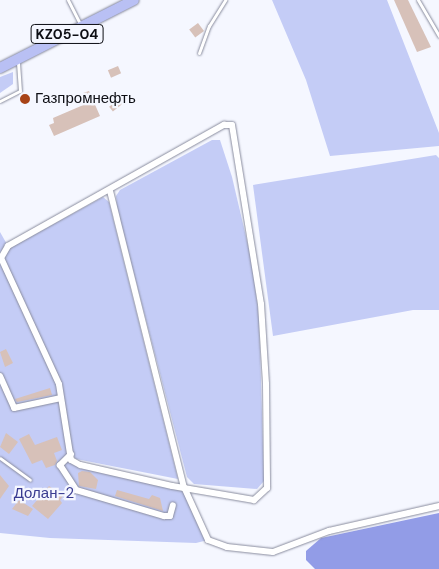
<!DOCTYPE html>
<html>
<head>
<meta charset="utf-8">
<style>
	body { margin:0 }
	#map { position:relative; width:439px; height:569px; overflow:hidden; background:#f5f7ff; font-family:"DM Sans",sans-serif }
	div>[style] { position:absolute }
	.green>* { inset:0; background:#c4ccf6 }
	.water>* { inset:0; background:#929ce7 }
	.building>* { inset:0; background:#d7c1b9; transform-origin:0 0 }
	.roads { filter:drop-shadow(0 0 1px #898c9e) drop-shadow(0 0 1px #898c9e) }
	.service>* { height:3px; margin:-1.5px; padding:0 1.5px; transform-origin:1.5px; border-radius:1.5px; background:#fff }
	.minor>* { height:6px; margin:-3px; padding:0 3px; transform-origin:3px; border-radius:3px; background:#fff }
	.primary>* { height:10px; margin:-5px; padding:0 5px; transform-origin:5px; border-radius:5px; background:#b9c0f4 }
	.dots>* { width:14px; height:14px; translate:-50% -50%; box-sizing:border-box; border:2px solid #f5f7ff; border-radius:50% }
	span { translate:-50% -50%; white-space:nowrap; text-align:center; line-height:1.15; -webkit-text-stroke:4.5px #f5f7ff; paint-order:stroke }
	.shield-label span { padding:1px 4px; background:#f5f7ff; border:1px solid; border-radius:4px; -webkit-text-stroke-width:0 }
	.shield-label { font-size:14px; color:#0d0e14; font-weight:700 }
	.poi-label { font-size:15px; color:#0d0e14 }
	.left { translate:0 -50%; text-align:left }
	.park-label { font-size:15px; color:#393b91 }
</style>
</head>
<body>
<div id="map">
	<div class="green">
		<div style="clip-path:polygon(272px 0,387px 0,439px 133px,439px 146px,330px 156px,306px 80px)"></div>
		<div style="clip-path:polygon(13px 72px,13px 84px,0 93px,0 77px)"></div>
		<div style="clip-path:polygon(212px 140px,220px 140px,232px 177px,251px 258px,259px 316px,264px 481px,257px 489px,194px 484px,187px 477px,117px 209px,116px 196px,120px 190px)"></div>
		<div style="clip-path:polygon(436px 155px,439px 158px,439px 310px,413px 310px,273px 336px,253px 185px)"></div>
		<div style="clip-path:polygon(103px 197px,109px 202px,178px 479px,76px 459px,73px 455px,60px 383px,3px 259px,10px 248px)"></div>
		<div style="clip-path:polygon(0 232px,8px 246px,2px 254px,59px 384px,71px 460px,184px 487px,208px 540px,196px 543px,50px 538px,0 533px)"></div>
	</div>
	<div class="water">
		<div style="clip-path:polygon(439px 513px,439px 569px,315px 569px,306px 560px,306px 551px,321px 538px)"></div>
	</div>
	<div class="building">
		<div style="clip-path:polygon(394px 0,408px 0,431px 47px,417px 52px)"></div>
		<div style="left:198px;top:23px;width:10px;height:11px;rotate:53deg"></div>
		<div style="left:118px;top:66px;width:8px;height:11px;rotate:67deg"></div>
		<div style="clip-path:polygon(89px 91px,100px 116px,54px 136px,49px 125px,54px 123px,53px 118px,88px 103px,83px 93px)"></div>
		<div style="left:120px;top:98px;width:6px;height:14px;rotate:51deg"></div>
		<div style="clip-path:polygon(6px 349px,13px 363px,5px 367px,0 352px)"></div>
		<div style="clip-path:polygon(50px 388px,52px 395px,17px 402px,15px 399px)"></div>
		<div style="clip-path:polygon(6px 433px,18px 442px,9px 454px,0 447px)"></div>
		<div style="clip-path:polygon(29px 434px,35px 445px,57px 437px,62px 450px,54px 453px,57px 461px,55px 465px,46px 468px,42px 460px,32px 464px,19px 439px)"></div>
		<div style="clip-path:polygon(82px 471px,90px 472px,98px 480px,96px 489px,79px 486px,78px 473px)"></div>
		<div style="clip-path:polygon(0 475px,9px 486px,0 499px)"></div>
		<div style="clip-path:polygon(49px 486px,63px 496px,60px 500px,62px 503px,48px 519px,32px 506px)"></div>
		<div style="clip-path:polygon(117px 490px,149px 499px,152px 495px,160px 498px,163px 511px,115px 496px)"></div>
		<div style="clip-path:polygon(19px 500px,33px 509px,28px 516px,12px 509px)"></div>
	</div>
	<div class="roads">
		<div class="service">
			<div style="left:68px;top:0;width:27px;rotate:63deg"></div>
			<div style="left:418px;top:0;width:42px;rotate:59.7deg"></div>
			<div style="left:199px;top:53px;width:29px;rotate:-70deg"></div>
			<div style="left:209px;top:26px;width:31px;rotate:-58deg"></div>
			<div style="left:0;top:101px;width:22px;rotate:-27deg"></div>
			<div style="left:20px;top:91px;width:30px;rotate:-94deg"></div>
			<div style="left:0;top:458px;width:37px;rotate:36deg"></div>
		</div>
		<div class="minor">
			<div style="left:224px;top:125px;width:8px"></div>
			<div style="left:232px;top:125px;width:181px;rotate:80.8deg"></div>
			<div style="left:261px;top:304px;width:80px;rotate:86.4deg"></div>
			<div style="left:266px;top:384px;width:104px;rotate:89.4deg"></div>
			<div style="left:267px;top:488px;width:18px;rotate:137deg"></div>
			<div style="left:254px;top:500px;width:83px;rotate:-170.3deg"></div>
			<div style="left:172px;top:486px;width:94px;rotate:-167.1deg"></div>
			<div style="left:80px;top:465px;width:10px;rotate:-151deg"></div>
			<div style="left:71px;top:460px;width:77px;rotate:-99deg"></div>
			<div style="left:59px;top:384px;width:139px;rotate:-114.7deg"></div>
			<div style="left:1px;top:258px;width:14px;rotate:-60deg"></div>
			<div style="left:8px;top:246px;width:248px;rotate:-29.3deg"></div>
			<div style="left:110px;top:191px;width:305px;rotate:76deg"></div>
			<div style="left:184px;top:487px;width:58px;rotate:65.6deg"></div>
			<div style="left:208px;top:540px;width:20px;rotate:20deg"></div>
			<div style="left:227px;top:547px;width:46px;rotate:6.2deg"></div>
			<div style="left:273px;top:552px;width:60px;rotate:-20.6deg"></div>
			<div style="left:329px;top:531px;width:113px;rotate:-12.8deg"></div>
			<div style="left:0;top:376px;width:35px;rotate:66deg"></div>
			<div style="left:14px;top:408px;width:48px;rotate:-12deg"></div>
			<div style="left:71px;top:454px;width:16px;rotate:135deg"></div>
			<div style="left:60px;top:465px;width:30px;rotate:57deg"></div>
			<div style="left:76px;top:490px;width:92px;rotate:16.5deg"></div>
			<div style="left:164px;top:516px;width:6px"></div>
			<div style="left:170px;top:516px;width:11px;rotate:-75deg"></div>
		</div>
		<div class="primary">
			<div style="left:0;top:68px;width:150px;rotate:-26.9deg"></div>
		</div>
	</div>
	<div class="dots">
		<div style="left:25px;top:99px;background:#a84317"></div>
	</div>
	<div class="shield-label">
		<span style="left:67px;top:34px">KZ05-04</span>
	</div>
	<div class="poi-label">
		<span class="left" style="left:35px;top:99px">Газпромнефть</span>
	</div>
	<div class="park-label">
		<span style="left:44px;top:494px">Долан-2</span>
	</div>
</div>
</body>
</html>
